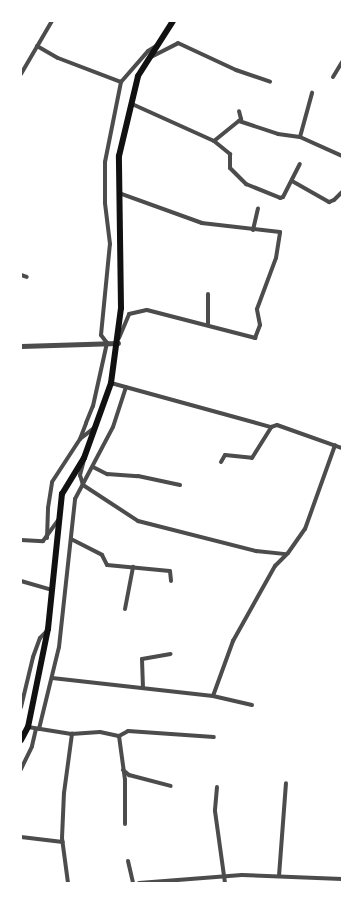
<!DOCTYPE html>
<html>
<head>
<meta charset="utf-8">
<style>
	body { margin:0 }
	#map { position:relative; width:363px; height:904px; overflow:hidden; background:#fff; font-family:"Alegreya Sans",sans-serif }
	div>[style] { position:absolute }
	.minor>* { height:4px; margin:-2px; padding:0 2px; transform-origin:2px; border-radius:2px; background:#4c4c4c }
	.tertiary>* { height:5px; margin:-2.5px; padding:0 2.5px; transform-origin:2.5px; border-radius:2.5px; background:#4c4c4c }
	.primary>* { height:6px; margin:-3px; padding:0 3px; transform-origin:3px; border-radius:3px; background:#111 }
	span { translate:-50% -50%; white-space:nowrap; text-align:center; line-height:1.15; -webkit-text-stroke:3px #fff; paint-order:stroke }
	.frame { position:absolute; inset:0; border:22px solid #fff; pointer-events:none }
</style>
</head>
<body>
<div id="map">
	<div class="minor">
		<div style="left:37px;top:46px;width:24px;rotate:30deg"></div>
		<div style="left:58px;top:58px;width:67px;rotate:20.9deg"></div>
		<div style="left:121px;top:82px;width:41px;rotate:-48.9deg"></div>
		<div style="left:148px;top:51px;width:12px;rotate:-31deg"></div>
		<div style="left:151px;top:57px;width:30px;rotate:-27deg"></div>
		<div style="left:178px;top:43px;width:64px;rotate:25deg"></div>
		<div style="left:236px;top:70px;width:36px;rotate:19deg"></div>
		<div style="left:21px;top:74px;width:61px;rotate:-59.7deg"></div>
		<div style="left:333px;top:77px;width:17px;rotate:-59deg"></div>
		<div style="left:132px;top:104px;width:90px;rotate:24.3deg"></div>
		<div style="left:214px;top:141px;width:35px;rotate:-39deg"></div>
		<div style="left:241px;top:119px;width:8px;rotate:-104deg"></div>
		<div style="left:239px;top:121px;width:41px;rotate:18.4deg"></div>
		<div style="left:278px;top:134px;width:22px;rotate:8deg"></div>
		<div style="left:300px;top:137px;width:46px;rotate:-74.7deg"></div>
		<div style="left:300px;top:137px;width:46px;rotate:24.3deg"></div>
		<div style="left:214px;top:141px;width:21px;rotate:39deg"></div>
		<div style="left:230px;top:154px;width:14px;rotate:90deg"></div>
		<div style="left:230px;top:168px;width:23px;rotate:45deg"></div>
		<div style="left:246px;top:184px;width:37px;rotate:22deg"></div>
		<div style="left:280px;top:198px;width:3px;rotate:-18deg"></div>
		<div style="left:283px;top:197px;width:37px;rotate:-63deg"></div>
		<div style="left:292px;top:181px;width:43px;rotate:29.6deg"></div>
		<div style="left:329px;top:202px;width:5px;rotate:-22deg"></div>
		<div style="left:334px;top:200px;width:11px;rotate:-45deg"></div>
		<div style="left:253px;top:230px;width:22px;rotate:-77deg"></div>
		<div style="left:21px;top:275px;width:6px;rotate:18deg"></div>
		<div style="left:208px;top:325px;width:31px;rotate:-90deg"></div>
		<div style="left:119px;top:338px;width:26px;rotate:-67deg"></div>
		<div style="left:129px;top:314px;width:18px;rotate:-13deg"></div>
		<div style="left:147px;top:310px;width:112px;rotate:14.5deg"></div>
		<div style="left:255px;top:338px;width:14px;rotate:-69deg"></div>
		<div style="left:260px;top:325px;width:16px;rotate:-101deg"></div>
		<div style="left:257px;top:309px;width:54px;rotate:-69.6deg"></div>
		<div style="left:276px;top:258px;width:26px;rotate:-81deg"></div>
		<div style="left:280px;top:232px;width:79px;rotate:-173.4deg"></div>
		<div style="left:202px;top:223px;width:88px;rotate:-160.1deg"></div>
		<div style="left:111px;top:383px;width:166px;rotate:15.4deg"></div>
		<div style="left:271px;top:427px;width:6px;rotate:-18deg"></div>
		<div style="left:277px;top:425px;width:69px;rotate:19.5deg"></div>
		<div style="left:80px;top:439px;width:18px;rotate:-38deg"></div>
		<div style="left:84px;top:460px;width:16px;rotate:105deg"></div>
		<div style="left:80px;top:475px;width:10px;rotate:73deg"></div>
		<div style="left:83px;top:485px;width:66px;rotate:33.2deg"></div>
		<div style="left:138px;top:521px;width:122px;rotate:14.3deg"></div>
		<div style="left:256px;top:551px;width:30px;rotate:6deg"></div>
		<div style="left:221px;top:462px;width:8px;rotate:-60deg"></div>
		<div style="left:225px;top:455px;width:27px;rotate:6deg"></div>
		<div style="left:252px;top:458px;width:36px;rotate:-58deg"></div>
		<div style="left:93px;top:467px;width:16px;rotate:27deg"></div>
		<div style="left:107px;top:474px;width:31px;rotate:4deg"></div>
		<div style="left:138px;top:476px;width:43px;rotate:12.1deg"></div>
		<div style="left:47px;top:538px;width:30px;rotate:-88deg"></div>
		<div style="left:48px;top:508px;width:26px;rotate:-81deg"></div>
		<div style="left:52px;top:482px;width:51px;rotate:-56.9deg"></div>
		<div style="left:80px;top:439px;width:17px;rotate:-69deg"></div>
		<div style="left:86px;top:423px;width:18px;rotate:-68deg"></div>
		<div style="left:93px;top:406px;width:65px;rotate:-77.5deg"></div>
		<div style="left:107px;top:343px;width:10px;rotate:-127deg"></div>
		<div style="left:101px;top:335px;width:91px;rotate:-84.4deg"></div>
		<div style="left:110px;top:244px;width:41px;rotate:-97deg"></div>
		<div style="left:105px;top:203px;width:41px;rotate:-90deg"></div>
		<div style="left:105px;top:162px;width:82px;rotate:-78.7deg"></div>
		<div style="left:71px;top:539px;width:35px;rotate:27deg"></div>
		<div style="left:102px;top:555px;width:11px;rotate:63deg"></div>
		<div style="left:107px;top:565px;width:63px;rotate:5.4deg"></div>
		<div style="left:170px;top:571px;width:10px;rotate:84deg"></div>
		<div style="left:21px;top:540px;width:22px;rotate:3deg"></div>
		<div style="left:43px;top:541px;width:27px;rotate:-54deg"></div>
		<div style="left:21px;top:581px;width:32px;rotate:16deg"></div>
		<div style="left:125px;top:609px;width:43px;rotate:-79.2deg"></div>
		<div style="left:52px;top:678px;width:162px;rotate:6.4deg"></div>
		<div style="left:213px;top:696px;width:59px;rotate:-70deg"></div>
		<div style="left:233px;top:641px;width:86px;rotate:-60.8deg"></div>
		<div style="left:275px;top:566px;width:18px;rotate:-45deg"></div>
		<div style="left:288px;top:553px;width:29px;rotate:-55deg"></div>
		<div style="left:305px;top:529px;width:89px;rotate:-70.3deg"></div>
		<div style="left:143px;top:688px;width:29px;rotate:-92deg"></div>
		<div style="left:142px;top:659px;width:29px;rotate:-10deg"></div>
		<div style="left:213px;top:696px;width:40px;rotate:13deg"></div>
		<div style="left:21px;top:707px;width:51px;rotate:-76.5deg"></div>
		<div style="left:33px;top:657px;width:20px;rotate:-70deg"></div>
		<div style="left:40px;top:638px;width:10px;rotate:-45deg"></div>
		<div style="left:28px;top:727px;width:44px;rotate:9.2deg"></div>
		<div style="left:71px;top:734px;width:29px;rotate:-4deg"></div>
		<div style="left:100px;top:732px;width:19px;rotate:12deg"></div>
		<div style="left:119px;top:736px;width:10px;rotate:-29deg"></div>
		<div style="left:128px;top:731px;width:86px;rotate:4deg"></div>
		<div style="left:39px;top:729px;width:84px;rotate:-76.3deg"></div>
		<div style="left:59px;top:647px;width:149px;rotate:-83.8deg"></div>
		<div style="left:75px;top:499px;width:81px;rotate:-62.2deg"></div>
		<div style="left:113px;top:427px;width:42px;rotate:-72deg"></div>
		<div style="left:119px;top:736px;width:44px;rotate:82.2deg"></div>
		<div style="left:125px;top:780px;width:44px;rotate:90deg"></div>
		<div style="left:21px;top:769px;width:25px;rotate:-64deg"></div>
		<div style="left:32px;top:746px;width:17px;rotate:-77deg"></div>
		<div style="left:123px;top:770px;width:8px;rotate:40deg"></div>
		<div style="left:129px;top:775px;width:43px;rotate:14.7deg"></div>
		<div style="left:217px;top:787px;width:24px;rotate:95deg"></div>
		<div style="left:215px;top:811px;width:73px;rotate:82.1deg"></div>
		<div style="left:21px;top:837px;width:42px;rotate:6.8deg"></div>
		<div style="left:128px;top:861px;width:23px;rotate:77deg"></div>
		<div style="left:279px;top:876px;width:93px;rotate:-85.7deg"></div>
		<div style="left:68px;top:883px;width:45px;rotate:-97.6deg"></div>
		<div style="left:62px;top:838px;width:45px;rotate:-87.5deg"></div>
		<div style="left:64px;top:793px;width:60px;rotate:-82.3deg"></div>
		<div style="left:139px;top:883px;width:103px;rotate:-4.4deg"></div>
		<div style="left:242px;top:875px;width:100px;rotate:2.3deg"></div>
	</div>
	<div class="tertiary">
		<div style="left:21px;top:346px;width:97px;rotate:-1.8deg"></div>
	</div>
	<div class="primary">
		<div style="left:21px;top:740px;width:15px;rotate:-62deg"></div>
		<div style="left:28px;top:727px;width:100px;rotate:-78.5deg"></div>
		<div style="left:48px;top:629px;width:136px;rotate:-84.1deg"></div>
		<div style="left:62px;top:494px;width:42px;rotate:-58.6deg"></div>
		<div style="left:84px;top:458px;width:80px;rotate:-70.2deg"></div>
		<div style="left:111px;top:383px;width:76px;rotate:-82.4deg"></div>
		<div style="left:121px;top:308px;width:152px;rotate:-90.8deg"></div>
		<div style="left:119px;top:156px;width:82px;rotate:-76.6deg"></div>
		<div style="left:138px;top:76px;width:65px;rotate:-57.5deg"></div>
	</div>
	<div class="frame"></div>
</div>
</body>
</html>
